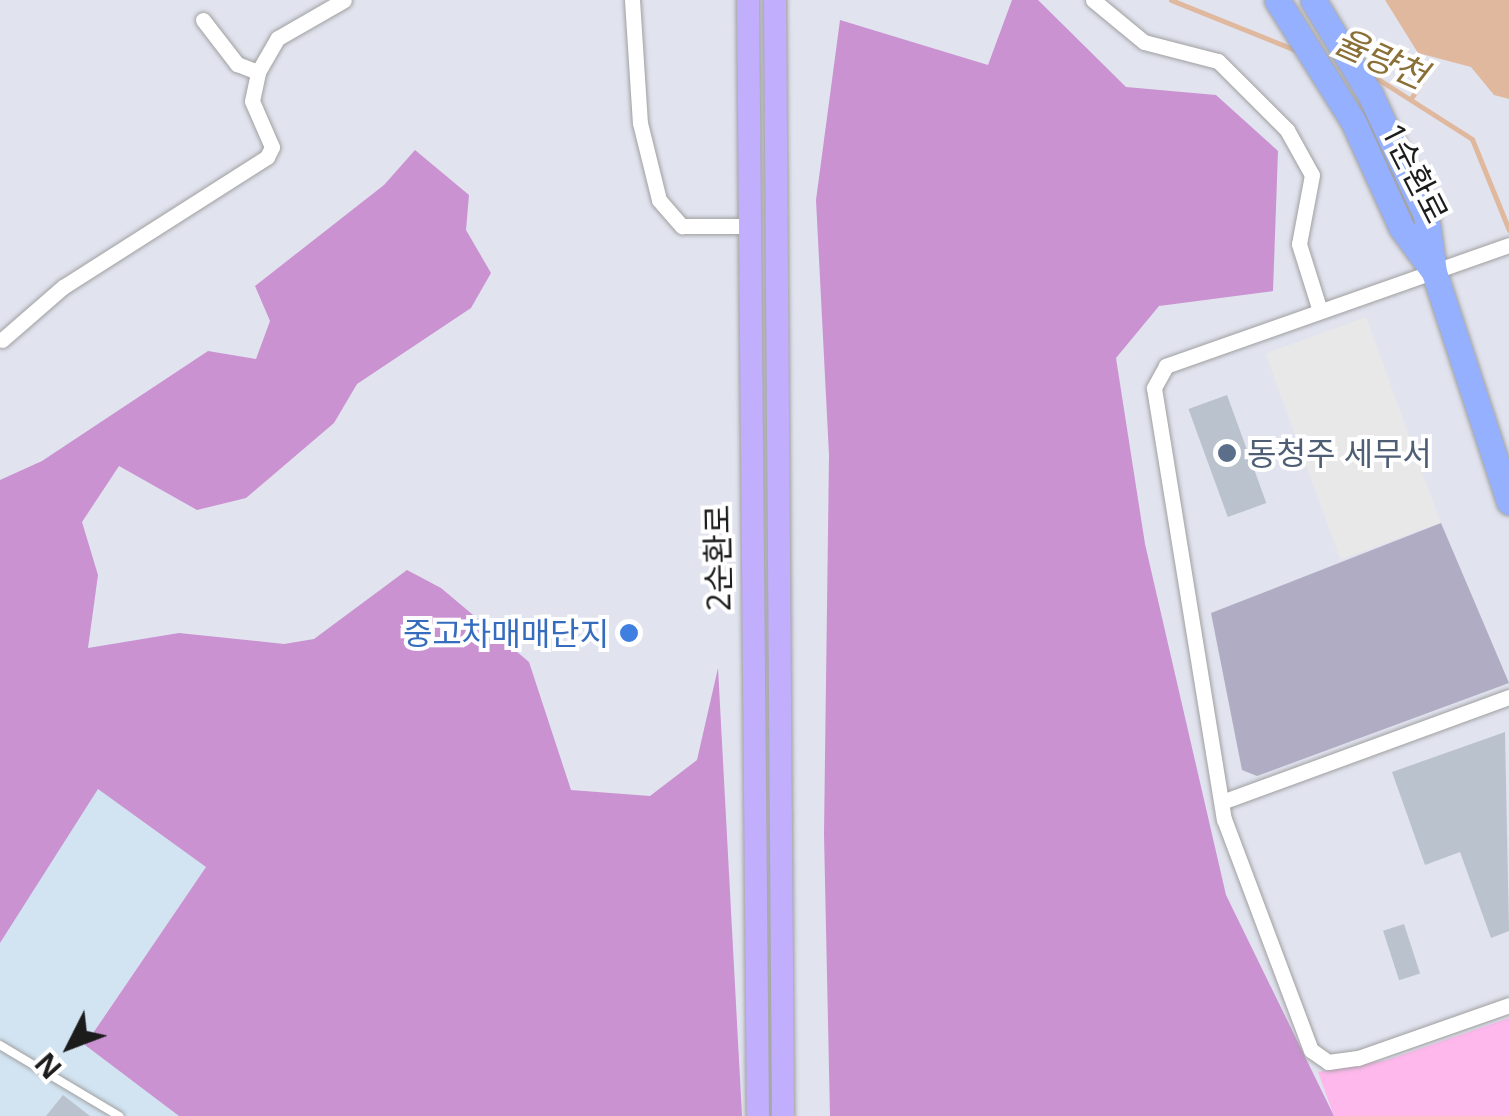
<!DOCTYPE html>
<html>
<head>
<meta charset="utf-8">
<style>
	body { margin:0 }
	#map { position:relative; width:1509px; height:1116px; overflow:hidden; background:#e1e3ef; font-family:"Open Sans","Noto Sans KR",sans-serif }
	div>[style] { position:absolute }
	.military>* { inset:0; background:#d2e4f2 }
	.construction>* { inset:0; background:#b0acc4 }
	.forest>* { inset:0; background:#ca92d1 }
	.park>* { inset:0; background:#feb8ec }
	.parking>* { inset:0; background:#e8e8e8; transform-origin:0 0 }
	.water>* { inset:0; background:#e0b89d }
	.stream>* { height:5px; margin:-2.5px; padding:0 2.5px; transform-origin:2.5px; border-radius:2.5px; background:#e0b89d }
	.building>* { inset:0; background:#bac2ce; transform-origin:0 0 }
	.roads { filter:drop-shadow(0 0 2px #a0a0a0) drop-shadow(0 0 2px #a0a0a0) }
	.lane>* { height:8px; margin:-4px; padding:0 4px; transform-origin:4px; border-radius:4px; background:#fff }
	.street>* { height:15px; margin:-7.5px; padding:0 7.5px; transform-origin:7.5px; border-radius:7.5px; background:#fff }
	.secondary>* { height:22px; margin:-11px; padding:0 11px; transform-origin:11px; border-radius:11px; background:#c1affe }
	.primary>* { height:25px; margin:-12.5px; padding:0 12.5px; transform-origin:12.5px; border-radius:12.5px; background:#95b0ff }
	.dots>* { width:28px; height:28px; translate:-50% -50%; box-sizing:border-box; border:5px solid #fff; border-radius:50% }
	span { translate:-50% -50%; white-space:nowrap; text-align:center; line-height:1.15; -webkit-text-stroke:8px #fff; paint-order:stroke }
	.street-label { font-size:32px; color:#1c1c1c }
	.service-label { font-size:32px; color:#4e5e75 }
	.left { translate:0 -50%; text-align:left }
	.shop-label { font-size:32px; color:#366cbe }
	.right { translate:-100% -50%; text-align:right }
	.water-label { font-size:35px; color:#8a6f36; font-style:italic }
	.north { position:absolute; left:20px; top:996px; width:100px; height:100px; -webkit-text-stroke:8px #fff; paint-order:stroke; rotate:228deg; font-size:28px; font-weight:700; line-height:40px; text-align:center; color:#1c1c1c }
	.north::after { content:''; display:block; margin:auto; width:35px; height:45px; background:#1c1c1c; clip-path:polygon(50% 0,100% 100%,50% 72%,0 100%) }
</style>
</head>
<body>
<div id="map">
	<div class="military">
		<div style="clip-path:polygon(98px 788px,206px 867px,85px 1044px,179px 1116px,0 1116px,0 943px)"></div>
	</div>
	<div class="construction">
		<div style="clip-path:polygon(1441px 523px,1509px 683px,1257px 776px,1242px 770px,1211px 613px)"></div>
	</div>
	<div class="forest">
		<div style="clip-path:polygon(1012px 0,1038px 0,1126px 87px,1216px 95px,1278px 151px,1273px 291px,1159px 306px,1116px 358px,1145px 544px,1226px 895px,1334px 1116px,830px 1116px,824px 834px,829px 455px,816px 200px,840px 20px,988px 65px)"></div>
		<div style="clip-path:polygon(415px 150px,469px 195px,466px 230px,491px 273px,471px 308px,357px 384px,334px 423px,246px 498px,197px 510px,119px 466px,82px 522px,98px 575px,88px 648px,179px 633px,284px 644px,314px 639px,407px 570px,441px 588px,529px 662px,571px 790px,650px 796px,697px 760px,718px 668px,742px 1116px,179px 1116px,85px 1045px,206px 867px,98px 789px,0 943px,0 480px,42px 461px,208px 351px,256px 359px,270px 321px,255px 286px,384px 185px)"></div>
	</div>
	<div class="park">
		<div style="clip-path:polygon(1509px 1018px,1509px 1116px,1334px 1116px,1318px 1072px,1387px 1060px)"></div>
	</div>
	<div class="parking">
		<div style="left:1366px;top:317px;width:219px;height:107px;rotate:70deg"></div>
	</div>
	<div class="water">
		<div style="clip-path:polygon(1385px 0,1509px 0,1509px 99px,1494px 95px,1471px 67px,1418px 53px)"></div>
	</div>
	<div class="stream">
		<div style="left:1171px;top:0;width:137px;rotate:21.9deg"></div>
		<div style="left:1370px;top:74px;width:121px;rotate:32.5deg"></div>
		<div style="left:1472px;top:139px;width:98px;rotate:67.9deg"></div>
		<div style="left:1412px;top:97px;width:20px;rotate:-57deg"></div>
	</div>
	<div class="building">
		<div style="left:1227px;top:395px;width:115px;height:41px;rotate:70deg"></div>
		<div style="clip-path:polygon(1505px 732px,1509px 931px,1491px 938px,1460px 852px,1425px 865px,1392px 772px)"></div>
		<div style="left:1404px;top:924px;width:52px;height:22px;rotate:72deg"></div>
		<div style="clip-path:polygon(63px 1095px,90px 1116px,46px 1116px)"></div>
	</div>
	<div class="roads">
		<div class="lane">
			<div style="left:0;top:1045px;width:139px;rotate:30.8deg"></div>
		</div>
		<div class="street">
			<div style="left:632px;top:0;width:123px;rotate:86.3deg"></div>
			<div style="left:640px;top:123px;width:79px;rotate:76.1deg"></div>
			<div style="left:659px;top:200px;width:35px;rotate:49deg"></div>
			<div style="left:682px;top:226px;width:63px"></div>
			<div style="left:1093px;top:0;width:66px;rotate:39.5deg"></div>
			<div style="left:1144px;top:42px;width:76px;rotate:14.4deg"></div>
			<div style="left:1218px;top:61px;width:98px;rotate:45deg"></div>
			<div style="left:1287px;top:130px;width:51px;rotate:60.9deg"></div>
			<div style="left:1312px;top:175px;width:70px;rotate:100.7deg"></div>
			<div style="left:1299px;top:244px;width:70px;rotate:72.6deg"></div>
			<div style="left:203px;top:20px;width:56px;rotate:52.3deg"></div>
			<div style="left:237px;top:64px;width:22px;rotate:21deg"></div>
			<div style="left:1509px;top:245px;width:364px;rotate:160.6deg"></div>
			<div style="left:1166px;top:366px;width:25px;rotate:119deg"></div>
			<div style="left:1154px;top:388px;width:437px;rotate:80.8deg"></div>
			<div style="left:1224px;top:819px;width:247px;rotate:69.4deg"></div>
			<div style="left:1311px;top:1050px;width:21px;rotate:35deg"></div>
			<div style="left:1328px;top:1062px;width:30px;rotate:-8deg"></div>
			<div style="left:1358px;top:1058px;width:160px;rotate:-19.3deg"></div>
			<div style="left:2px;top:340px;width:81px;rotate:-41deg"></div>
			<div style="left:63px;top:287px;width:242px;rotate:-32.5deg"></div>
			<div style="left:267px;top:157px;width:11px;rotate:-63deg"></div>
			<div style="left:272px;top:147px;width:50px;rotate:-113.5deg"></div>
			<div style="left:252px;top:101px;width:30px;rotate:-78deg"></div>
			<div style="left:258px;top:72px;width:39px;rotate:-60deg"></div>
			<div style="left:278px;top:38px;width:76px;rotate:-29.9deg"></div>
			<div style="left:1222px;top:802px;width:306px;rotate:-20.1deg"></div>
		</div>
		<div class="secondary">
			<div style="left:748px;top:0;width:1116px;rotate:89.49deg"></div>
			<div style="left:775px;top:0;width:1116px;rotate:89.59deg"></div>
		</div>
		<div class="primary">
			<div style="left:1277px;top:0;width:143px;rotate:57.9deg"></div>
			<div style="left:1353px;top:121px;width:116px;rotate:65.6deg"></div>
			<div style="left:1401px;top:227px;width:51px;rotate:53.8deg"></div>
			<div style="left:1313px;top:0;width:110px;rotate:58.8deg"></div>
			<div style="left:1370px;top:94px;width:133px;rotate:65.2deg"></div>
			<div style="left:1426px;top:215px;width:58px;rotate:82deg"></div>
			<div style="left:1434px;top:272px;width:242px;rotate:71.9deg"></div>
		</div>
	</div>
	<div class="dots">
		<div style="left:1227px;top:453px;background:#5c6f8a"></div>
		<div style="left:629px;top:633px;background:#3f7fe0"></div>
	</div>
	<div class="street-label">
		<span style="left:1415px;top:173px;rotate:63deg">1순환로</span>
		<span style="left:718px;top:558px;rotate:-91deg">2순환로</span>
	</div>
	<div class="service-label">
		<span class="left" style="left:1247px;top:453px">동청주 세무서</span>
	</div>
	<div class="shop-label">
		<span class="right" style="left:609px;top:633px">중고차매매단지</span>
	</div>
	<div class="water-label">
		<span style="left:1381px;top:58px;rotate:24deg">율량천</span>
	</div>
	<div class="north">N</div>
</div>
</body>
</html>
